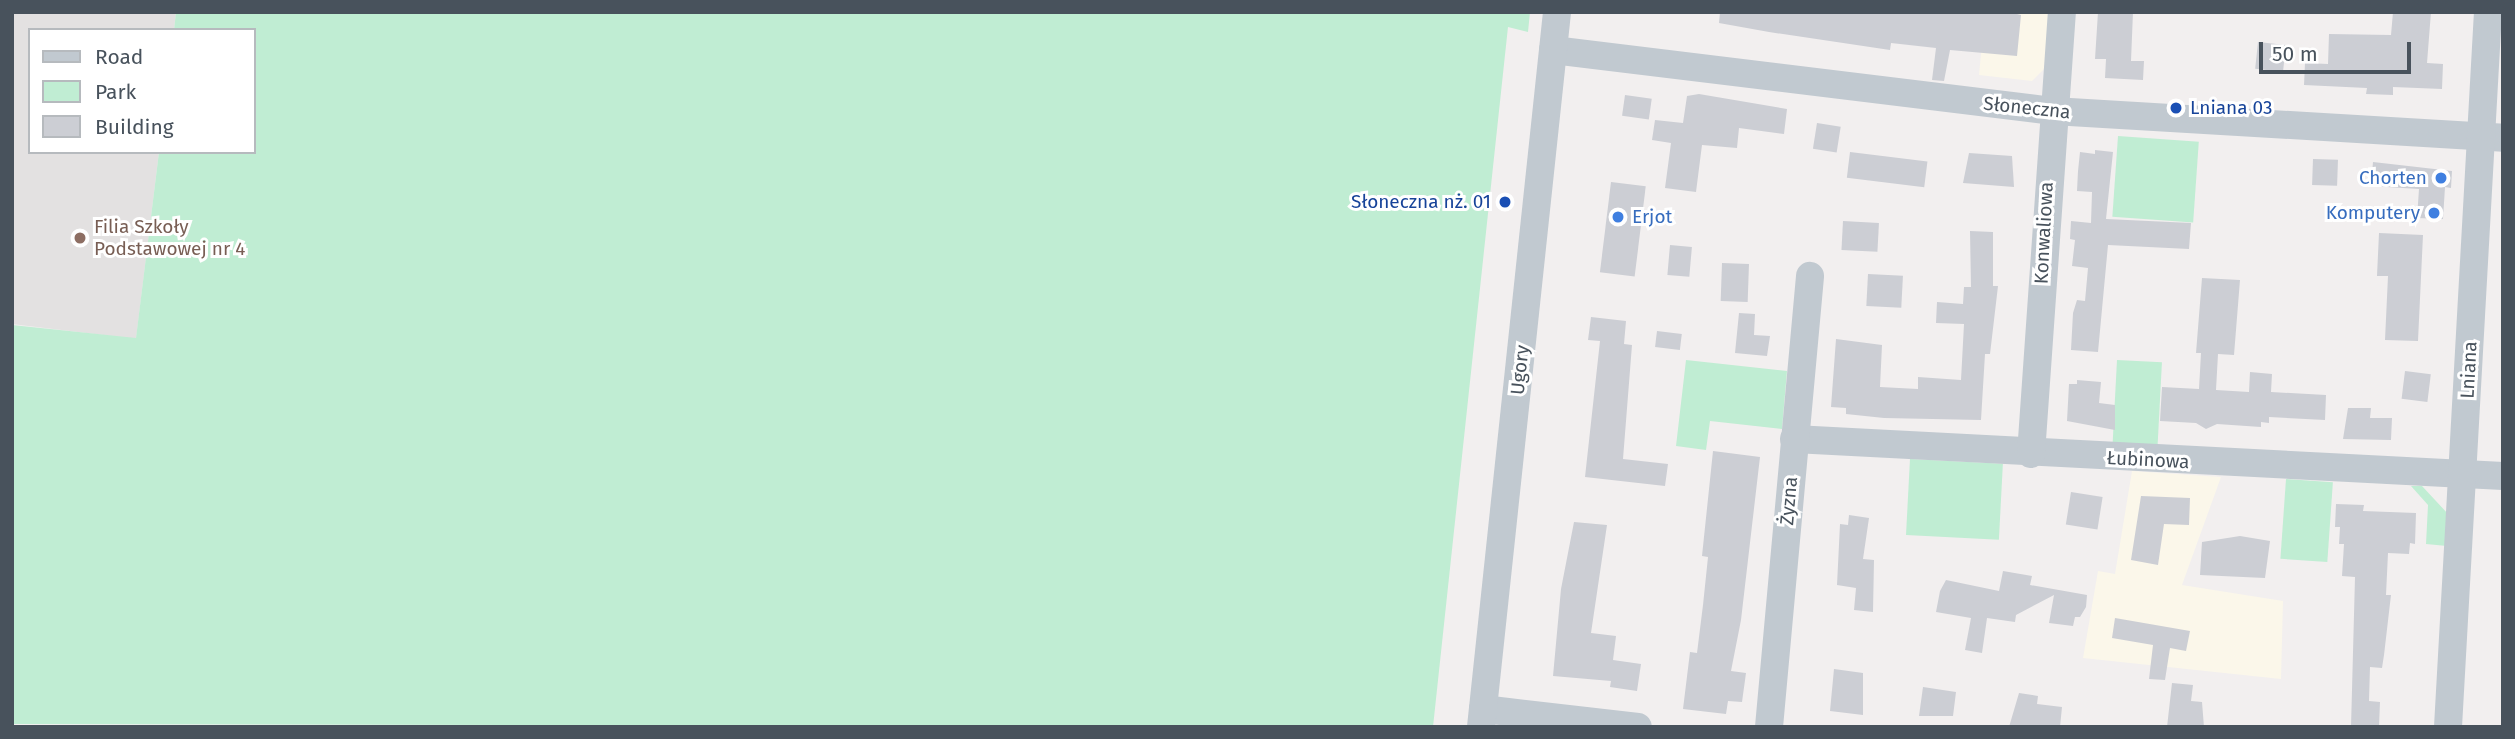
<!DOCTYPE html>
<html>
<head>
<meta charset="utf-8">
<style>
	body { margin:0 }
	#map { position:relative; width:2515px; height:739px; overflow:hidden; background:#f2efef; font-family:"Fira Sans",sans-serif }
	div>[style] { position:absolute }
	.commercial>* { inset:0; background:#fbf7ea }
	.education>* { inset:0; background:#e3e1e1 }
	.green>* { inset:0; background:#c0edd3; transform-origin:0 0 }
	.building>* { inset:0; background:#ccced4; transform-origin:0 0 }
	.minor>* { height:28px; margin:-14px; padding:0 14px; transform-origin:14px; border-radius:14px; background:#c1c9d0 }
	.dots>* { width:19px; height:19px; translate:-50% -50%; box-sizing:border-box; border:4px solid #fff; border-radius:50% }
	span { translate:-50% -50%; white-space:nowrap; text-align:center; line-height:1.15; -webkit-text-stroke:6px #fff; paint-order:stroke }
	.street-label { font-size:19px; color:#48525c }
	.transit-label { font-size:19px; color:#164399 }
	.left { translate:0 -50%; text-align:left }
	.right { translate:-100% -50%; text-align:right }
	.shop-label { font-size:19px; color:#366cbe }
	.education-label { font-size:19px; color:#785e54 }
	.frame { position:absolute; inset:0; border:14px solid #48525c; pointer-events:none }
	.legend { position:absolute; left:28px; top:28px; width:228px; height:126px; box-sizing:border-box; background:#fff; border:2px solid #b6babe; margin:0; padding:9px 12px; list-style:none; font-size:21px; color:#48525c }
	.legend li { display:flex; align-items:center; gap:14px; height:35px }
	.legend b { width:35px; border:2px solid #b6babe }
	.scale { position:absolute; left:2259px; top:42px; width:152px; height:32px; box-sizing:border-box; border:4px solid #48525c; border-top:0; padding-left:9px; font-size:21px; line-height:24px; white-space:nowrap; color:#48525c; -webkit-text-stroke:5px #fff; paint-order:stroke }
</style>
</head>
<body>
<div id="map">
	<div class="commercial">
		<div style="clip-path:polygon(1985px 12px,2049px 12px,2046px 67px,2032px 81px,1979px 75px)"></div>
		<div style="clip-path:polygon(2132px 471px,2221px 477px,2182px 585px,2283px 601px,2281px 679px,2083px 658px,2098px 571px,2115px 574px)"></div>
	</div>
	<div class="education">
		<div style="clip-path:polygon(12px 12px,176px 12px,174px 30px,30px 30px,30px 152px,159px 152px,136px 339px,12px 324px)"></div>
	</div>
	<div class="green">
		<div style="clip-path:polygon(176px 12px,1530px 12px,1528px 32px,1508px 27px,1433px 727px,12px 724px,12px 325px,136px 338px,159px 152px,254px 152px,254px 30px,174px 30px)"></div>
		<div style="left:2118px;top:136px;width:81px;height:81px;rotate:4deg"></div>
		<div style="clip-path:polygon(1686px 360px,1787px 371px,1782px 429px,1710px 421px,1706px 450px,1676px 446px)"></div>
		<div style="left:2117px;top:360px;width:45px;height:83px;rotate:3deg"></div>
		<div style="left:1910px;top:459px;width:93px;height:76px;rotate:3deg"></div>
		<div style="left:2286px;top:479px;width:47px;height:80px;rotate:4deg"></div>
		<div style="clip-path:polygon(2411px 486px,2422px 486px,2449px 515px,2447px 546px,2426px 544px,2428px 505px)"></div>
	</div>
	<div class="building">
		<div style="clip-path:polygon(1720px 12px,2009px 12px,2021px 15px,2017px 56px,1950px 50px,1944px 81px,1932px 80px,1936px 48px,1891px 43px,1890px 50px,1769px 32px,1719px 23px)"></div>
		<div style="clip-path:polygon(2098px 12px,2133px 12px,2131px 61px,2144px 61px,2143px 80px,2105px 78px,2106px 59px,2095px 59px)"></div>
		<div style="clip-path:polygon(2393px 12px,2431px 12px,2427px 63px,2443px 64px,2442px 89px,2393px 87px,2393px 95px,2366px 94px,2367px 88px,2304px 85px,2305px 63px,2328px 64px,2329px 34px,2391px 35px)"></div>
		<div style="left:2258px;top:42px;width:28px;height:27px;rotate:6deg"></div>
		<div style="clip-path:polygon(1699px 94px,1787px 109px,1784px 134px,1739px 128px,1737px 148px,1702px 145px,1696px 192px,1665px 188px,1671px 143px,1652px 140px,1655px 120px,1683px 123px,1687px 96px)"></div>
		<div style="left:1625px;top:95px;width:27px;height:21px;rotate:8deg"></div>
		<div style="left:1817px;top:123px;width:24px;height:26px;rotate:9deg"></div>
		<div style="clip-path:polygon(2095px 150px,2113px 152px,2106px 219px,2191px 223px,2189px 249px,2108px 245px,2098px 352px,2071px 350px,2073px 313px,2077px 300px,2085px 301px,2088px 268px,2072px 266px,2075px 240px,2070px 239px,2071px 221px,2091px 223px,2092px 192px,2077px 191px,2078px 171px,2080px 152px,2095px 154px)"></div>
		<div style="left:1850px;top:152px;width:78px;height:26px;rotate:7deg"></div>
		<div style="clip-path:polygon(1969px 153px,2012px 156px,2014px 187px,1963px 183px)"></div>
		<div style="left:2313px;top:159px;width:25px;height:26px;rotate:2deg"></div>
		<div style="clip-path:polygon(2373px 162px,2452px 171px,2451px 188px,2445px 187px,2443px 219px,2417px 218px,2419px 189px,2371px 186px)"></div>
		<div style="left:1611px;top:182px;width:35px;height:91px;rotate:7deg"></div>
		<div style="left:1843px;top:221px;width:36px;height:29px;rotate:3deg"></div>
		<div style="clip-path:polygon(1970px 231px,1993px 232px,1993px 286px,1998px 286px,1990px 354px,1985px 354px,1981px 420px,1884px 418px,1846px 414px,1846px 408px,1831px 407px,1836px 339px,1882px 345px,1880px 387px,1918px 389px,1918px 377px,1961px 380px,1964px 324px,1936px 323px,1937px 302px,1963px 304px,1964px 287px,1971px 287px)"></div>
		<div style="clip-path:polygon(2379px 233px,2423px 235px,2418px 341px,2385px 340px,2388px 276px,2377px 276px)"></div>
		<div style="left:1670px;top:245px;width:22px;height:30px;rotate:5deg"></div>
		<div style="left:1722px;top:263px;width:27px;height:38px;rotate:2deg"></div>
		<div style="left:1868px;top:274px;width:35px;height:32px;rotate:3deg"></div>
		<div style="clip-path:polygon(2202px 278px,2240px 280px,2234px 355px,2218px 354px,2216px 390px,2249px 392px,2250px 372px,2272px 374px,2271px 392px,2326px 395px,2325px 420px,2269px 417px,2269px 423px,2261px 422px,2261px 427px,2217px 424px,2206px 429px,2196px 423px,2160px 421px,2162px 387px,2199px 389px,2201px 353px,2196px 353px)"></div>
		<div style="clip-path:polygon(1739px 313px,1755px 314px,1754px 335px,1770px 336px,1767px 356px,1735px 353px)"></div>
		<div style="clip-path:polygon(1591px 317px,1626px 321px,1624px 344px,1632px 345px,1623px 459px,1668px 464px,1665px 486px,1585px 477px,1600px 341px,1588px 340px)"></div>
		<div style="left:1657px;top:331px;width:25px;height:16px;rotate:7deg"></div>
		<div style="left:2405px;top:371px;width:26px;height:28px;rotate:7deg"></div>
		<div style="clip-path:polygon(2077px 380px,2101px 382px,2099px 403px,2115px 405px,2115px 430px,2067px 421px,2069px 384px,2077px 384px)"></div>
		<div style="clip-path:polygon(2348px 408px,2371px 408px,2370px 418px,2392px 418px,2391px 440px,2343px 439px)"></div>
		<div style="clip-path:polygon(1713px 451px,1760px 457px,1741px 620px,1731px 671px,1746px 673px,1742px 702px,1728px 701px,1726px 714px,1683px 709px,1690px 652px,1697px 653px,1703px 605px,1708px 557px,1702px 556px)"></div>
		<div style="left:2071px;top:492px;width:32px;height:33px;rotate:9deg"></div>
		<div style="clip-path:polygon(2141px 496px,2190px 498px,2189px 525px,2164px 524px,2158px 565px,2131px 560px)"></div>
		<div style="clip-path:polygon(2336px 504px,2364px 505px,2363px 511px,2416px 513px,2415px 544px,2410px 543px,2409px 554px,2388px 553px,2386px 595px,2391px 595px,2384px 655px,2382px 668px,2370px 667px,2369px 701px,2380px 702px,2379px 727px,2351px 727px,2355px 577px,2342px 576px,2344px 544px,2339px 544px,2340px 527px,2335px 527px)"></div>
		<div style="clip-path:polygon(1849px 515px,1869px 518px,1863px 559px,1874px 560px,1873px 612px,1854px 610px,1856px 588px,1837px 585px,1840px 524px,1848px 525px)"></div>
		<div style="clip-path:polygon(1574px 522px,1607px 525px,1591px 633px,1616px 636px,1613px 660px,1641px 664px,1637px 691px,1610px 687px,1611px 681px,1553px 676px,1561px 589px)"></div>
		<div style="clip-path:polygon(2240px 536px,2270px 541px,2265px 578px,2200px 575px,2202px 542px)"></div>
		<div style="clip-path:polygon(2003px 571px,2032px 576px,2030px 585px,2087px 595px,2086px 607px,2080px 617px,2075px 617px,2073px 626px,2049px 623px,2054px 595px,2016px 615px,2015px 622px,1987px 618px,1982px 653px,1965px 650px,1971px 618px,1936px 612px,1940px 591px,1946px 580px,1999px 591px)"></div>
		<div style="clip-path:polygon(2115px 618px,2190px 631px,2186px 651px,2170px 648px,2165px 680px,2149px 679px,2153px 645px,2112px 638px)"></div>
		<div style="clip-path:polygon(1834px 669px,1863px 673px,1863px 715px,1830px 711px)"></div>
		<div style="clip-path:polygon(2172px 683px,2193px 685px,2191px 701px,2202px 702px,2204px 727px,2167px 727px)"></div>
		<div style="clip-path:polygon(1923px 687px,1956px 692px,1953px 716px,1919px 716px)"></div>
		<div style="clip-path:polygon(2019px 693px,2038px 696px,2037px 704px,2062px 707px,2060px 727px,2009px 727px)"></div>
	</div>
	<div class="minor">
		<div style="left:1553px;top:50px;width:504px;rotate:6.96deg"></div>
		<div style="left:2053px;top:111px;width:451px;rotate:3.4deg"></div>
		<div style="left:1794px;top:439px;width:710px;rotate:2.99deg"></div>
		<div style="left:2031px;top:454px;width:443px;rotate:-86deg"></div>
		<div style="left:1483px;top:709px;width:156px;rotate:6.6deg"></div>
		<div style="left:1481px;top:727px;width:719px;rotate:-83.93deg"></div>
		<div style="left:1769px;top:727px;width:453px;rotate:-84.8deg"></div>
		<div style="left:2448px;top:727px;width:716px;rotate:-86.8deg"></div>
	</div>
	<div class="dots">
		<div style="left:2176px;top:108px;background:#1a4fb4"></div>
		<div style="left:2441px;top:178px;background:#3f7fe0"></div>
		<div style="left:1505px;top:202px;background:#1a4fb4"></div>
		<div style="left:2434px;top:213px;background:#3f7fe0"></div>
		<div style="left:1618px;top:217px;background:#3f7fe0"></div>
		<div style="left:80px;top:238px;background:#8d6e63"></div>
	</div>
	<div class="street-label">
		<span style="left:2027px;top:108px;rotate:6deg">Słoneczna</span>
		<span style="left:2044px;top:233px;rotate:-87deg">Konwaliowa</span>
		<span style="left:1520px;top:370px;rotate:-84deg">Ugory</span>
		<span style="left:2469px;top:370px;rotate:-87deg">Lniana</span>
		<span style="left:2148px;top:460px;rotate:3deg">Łubinowa</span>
		<span style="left:1789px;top:501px;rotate:-85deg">Żyzna</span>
	</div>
	<div class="transit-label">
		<span class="left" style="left:2190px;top:108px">Lniana 03</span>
		<span class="right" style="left:1491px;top:202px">Słoneczna nż. 01</span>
	</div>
	<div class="shop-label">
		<span class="right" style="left:2427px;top:178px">Chorten</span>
		<span class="right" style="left:2420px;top:213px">Komputery</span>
		<span class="left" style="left:1632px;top:217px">Erjot</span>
	</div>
	<div class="education-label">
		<span class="left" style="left:94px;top:238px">Filia Szkoły<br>Podstawowej nr 4</span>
	</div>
	<div class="frame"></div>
	<ul class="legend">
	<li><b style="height:9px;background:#c1c9d0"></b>Road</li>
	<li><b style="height:19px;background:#c0edd3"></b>Park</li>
	<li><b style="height:19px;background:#ccced4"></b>Building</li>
	</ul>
	<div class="scale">50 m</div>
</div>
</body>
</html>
